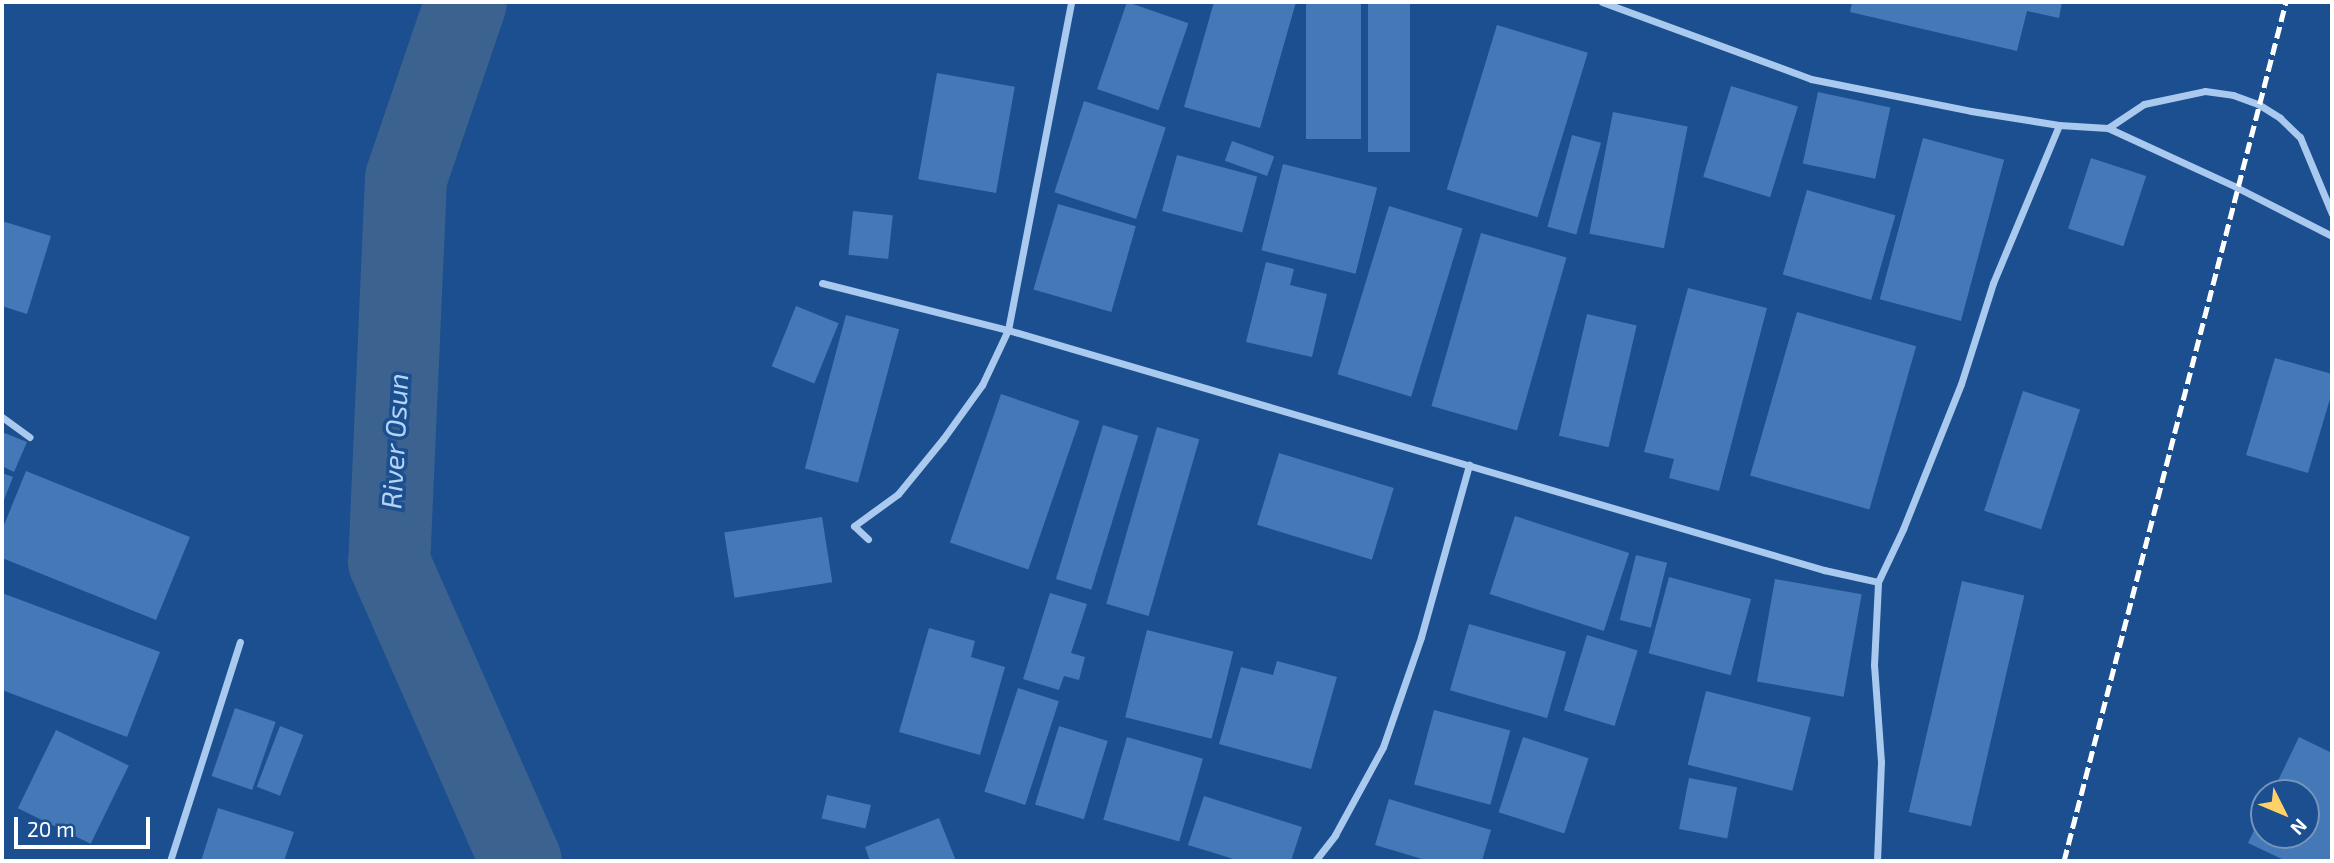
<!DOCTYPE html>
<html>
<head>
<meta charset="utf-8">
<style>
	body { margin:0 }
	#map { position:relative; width:2334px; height:863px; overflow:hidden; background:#1b4f8f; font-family:"Exo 2",sans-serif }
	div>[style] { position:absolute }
	.river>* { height:82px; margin:-41px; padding:0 41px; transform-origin:41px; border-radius:41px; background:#3c6290 }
	.building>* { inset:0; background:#4478b7; transform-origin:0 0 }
	.minor>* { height:7px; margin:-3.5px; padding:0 3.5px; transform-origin:3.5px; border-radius:3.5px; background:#a9c9ee }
	.rail>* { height:5px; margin-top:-2.5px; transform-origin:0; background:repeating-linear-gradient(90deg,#fff 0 12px,transparent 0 17px) }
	span { translate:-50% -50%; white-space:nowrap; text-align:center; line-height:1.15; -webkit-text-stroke:7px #1b4f8f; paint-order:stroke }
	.water-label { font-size:28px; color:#b5d3f5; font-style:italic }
	.frame { position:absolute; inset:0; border:4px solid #fff; pointer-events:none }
	.north { position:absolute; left:2250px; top:779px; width:70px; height:70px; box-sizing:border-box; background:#1b4f8f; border:2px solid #7695bc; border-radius:50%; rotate:133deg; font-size:19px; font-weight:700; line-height:28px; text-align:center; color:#fff }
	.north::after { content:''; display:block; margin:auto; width:24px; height:32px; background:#ffd166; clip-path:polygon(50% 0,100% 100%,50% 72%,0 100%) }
	.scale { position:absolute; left:14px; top:817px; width:136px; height:32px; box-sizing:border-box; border:4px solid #fff; border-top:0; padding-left:9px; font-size:21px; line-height:24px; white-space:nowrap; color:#fff; -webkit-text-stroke:5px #1b4f8f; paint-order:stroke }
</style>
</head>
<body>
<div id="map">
	<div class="river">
		<div style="left:466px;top:2px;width:186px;rotate:108.8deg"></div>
		<div style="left:406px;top:178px;width:384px;rotate:92.5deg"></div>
		<div style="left:389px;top:562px;width:327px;rotate:66.2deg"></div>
	</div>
	<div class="building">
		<div style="left:1127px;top:2px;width:65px;height:92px;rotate:19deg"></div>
		<div style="clip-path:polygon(1214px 2px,1296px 2px,1260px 128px,1184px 107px)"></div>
		<div style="left:1306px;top:2px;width:55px;height:137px"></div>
		<div style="left:1368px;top:2px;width:42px;height:150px"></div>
		<div style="clip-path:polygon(1852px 2px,2062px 2px,2059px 18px,2027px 11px,2017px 51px,1850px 12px)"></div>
		<div style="left:1497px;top:25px;width:95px;height:172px;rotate:17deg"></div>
		<div style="left:937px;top:73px;width:79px;height:108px;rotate:10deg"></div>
		<div style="left:1731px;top:86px;width:70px;height:95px;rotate:17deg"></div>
		<div style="left:1818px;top:92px;width:74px;height:73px;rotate:12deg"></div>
		<div style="left:1084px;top:101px;width:86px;height:96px;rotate:18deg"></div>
		<div style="left:1613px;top:112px;width:76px;height:124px;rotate:11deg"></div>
		<div style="left:1572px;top:135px;width:30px;height:95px;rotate:15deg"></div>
		<div style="left:1923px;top:138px;width:84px;height:167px;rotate:15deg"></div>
		<div style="left:1232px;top:141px;width:45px;height:21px;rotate:20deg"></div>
		<div style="left:1177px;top:155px;width:83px;height:58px;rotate:15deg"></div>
		<div style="left:2091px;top:158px;width:58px;height:74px;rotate:18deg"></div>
		<div style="left:1283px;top:164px;width:97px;height:89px;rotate:14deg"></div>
		<div style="left:1807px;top:190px;width:92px;height:88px;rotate:16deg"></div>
		<div style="left:1058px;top:204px;width:81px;height:89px;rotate:16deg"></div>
		<div style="left:1389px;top:206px;width:77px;height:176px;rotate:17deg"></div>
		<div style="left:853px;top:211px;width:40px;height:44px;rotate:6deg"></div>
		<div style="clip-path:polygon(2px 221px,51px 236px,27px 314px,2px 306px)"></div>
		<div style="left:1481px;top:233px;width:89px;height:180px;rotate:16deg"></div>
		<div style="clip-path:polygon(1266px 262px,1294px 269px,1290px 285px,1327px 294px,1312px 357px,1246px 342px)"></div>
		<div style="clip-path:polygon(1688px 288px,1767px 308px,1719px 491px,1669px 478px,1674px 459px,1644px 452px)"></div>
		<div style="left:796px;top:306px;width:46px;height:65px;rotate:22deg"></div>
		<div style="left:1797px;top:312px;width:124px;height:170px;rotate:16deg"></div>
		<div style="left:1587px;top:314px;width:51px;height:125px;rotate:13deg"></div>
		<div style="left:846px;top:315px;width:55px;height:159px;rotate:15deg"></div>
		<div style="clip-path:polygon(2275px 358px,2332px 374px,2332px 392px,2308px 473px,2246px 455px)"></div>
		<div style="left:2023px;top:391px;width:60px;height:126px;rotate:18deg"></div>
		<div style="left:1001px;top:394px;width:83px;height:157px;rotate:19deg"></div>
		<div style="left:1103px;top:425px;width:37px;height:161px;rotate:17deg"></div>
		<div style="left:1157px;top:427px;width:44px;height:184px;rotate:16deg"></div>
		<div style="clip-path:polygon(2px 432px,27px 442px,14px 472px,2px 466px)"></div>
		<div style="left:1279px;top:453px;width:120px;height:75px;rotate:17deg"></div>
		<div style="clip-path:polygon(26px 471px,190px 537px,156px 620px,2px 558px,2px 530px)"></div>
		<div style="clip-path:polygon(2px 473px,13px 477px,2px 505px)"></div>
		<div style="left:1515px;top:516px;width:120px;height:82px;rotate:18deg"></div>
		<div style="left:822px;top:517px;width:66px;height:99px;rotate:81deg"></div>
		<div style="left:1636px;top:555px;width:32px;height:67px;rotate:14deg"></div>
		<div style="left:1669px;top:577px;width:85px;height:79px;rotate:15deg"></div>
		<div style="left:1775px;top:579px;width:88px;height:104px;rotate:10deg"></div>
		<div style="left:1962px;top:581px;width:64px;height:237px;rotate:13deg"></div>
		<div style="clip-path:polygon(2px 593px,160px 652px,127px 737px,2px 690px)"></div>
		<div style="clip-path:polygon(1050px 593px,1087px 604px,1071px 653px,1085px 657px,1079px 680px,1064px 676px,1059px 690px,1023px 679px)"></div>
		<div style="left:1469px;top:624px;width:101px;height:69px;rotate:16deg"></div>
		<div style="clip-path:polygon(929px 628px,975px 641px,971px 657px,1005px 667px,980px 755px,899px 732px)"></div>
		<div style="left:1147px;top:630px;width:89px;height:90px;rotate:14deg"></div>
		<div style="left:1587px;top:635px;width:53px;height:79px;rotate:17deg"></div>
		<div style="clip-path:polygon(1277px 661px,1337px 677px,1311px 769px,1219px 744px,1241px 667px,1273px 675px)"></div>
		<div style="left:1018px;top:688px;width:43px;height:109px;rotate:18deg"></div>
		<div style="left:1706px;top:691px;width:108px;height:76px;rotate:14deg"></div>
		<div style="left:235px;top:708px;width:43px;height:72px;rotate:19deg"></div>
		<div style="left:1434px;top:710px;width:79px;height:77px;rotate:15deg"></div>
		<div style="left:280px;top:726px;width:25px;height:65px;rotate:21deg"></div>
		<div style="left:1059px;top:726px;width:51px;height:82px;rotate:17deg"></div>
		<div style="left:56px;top:730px;width:81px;height:87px;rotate:26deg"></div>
		<div style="left:1127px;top:737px;width:79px;height:86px;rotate:16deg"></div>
		<div style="left:1523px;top:737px;width:69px;height:79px;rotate:18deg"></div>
		<div style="clip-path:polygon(2299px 737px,2332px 753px,2332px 861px,2286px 861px,2248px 843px,2264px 809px,2264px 835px,2306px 835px,2306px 793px,2272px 793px)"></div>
		<div style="left:1689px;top:778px;width:49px;height:52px;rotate:11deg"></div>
		<div style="left:827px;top:795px;width:45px;height:24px;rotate:13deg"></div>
		<div style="clip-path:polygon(1204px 796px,1302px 827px,1291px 861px,1240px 861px,1188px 845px)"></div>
		<div style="clip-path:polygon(1389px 799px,1491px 830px,1482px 861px,1429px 861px,1375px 845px)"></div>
		<div style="clip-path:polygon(218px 808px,294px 832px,284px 861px,201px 861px)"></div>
		<div style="clip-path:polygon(939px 818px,956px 861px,870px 861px,865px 847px)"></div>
	</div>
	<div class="minor">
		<div style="left:1602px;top:2px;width:223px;rotate:20.2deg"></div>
		<div style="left:1811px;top:79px;width:163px;rotate:11.3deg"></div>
		<div style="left:1971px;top:111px;width:89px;rotate:9deg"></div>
		<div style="left:2059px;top:125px;width:49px;rotate:3.5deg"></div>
		<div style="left:2108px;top:128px;width:141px;rotate:24.7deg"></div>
		<div style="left:2236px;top:187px;width:108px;rotate:27deg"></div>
		<div style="left:2108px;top:128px;width:43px;rotate:-33.7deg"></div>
		<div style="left:2144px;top:104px;width:62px;rotate:-12deg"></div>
		<div style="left:2205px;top:91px;width:28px;rotate:8deg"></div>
		<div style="left:2233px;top:95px;width:27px;rotate:20deg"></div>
		<div style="left:2258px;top:104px;width:26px;rotate:32deg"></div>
		<div style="left:2280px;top:118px;width:28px;rotate:44deg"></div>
		<div style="left:2300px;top:137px;width:83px;rotate:67.4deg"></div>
		<div style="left:822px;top:283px;width:192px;rotate:14.2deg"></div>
		<div style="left:1008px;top:330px;width:851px;rotate:16.39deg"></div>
		<div style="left:1824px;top:570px;width:55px;rotate:12.5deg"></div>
		<div style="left:1878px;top:582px;width:59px;rotate:-64.7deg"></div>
		<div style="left:1903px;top:529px;width:156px;rotate:-68.2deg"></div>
		<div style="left:1961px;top:384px;width:106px;rotate:-72.4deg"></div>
		<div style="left:1993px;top:283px;width:171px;rotate:-67.3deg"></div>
		<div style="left:2px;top:417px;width:34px;rotate:36deg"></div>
		<div style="left:868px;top:539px;width:19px;rotate:-137deg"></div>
		<div style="left:854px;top:526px;width:54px;rotate:-36deg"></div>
		<div style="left:898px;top:494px;width:71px;rotate:-50.7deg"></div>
		<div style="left:943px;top:439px;width:67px;rotate:-54.2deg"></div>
		<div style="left:982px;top:385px;width:61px;rotate:-64.7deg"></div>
		<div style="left:1008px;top:330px;width:334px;rotate:-79.1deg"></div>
		<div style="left:170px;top:861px;width:230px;rotate:-72.3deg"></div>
		<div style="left:1315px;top:861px;width:33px;rotate:-52deg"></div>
		<div style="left:1335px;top:835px;width:100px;rotate:-61.4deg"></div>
		<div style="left:1383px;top:747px;width:116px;rotate:-70.9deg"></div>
		<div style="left:1421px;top:637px;width:179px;rotate:-74.4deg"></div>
		<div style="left:1877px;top:861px;width:99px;rotate:-87.7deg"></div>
		<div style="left:1881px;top:762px;width:97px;rotate:-94.1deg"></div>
		<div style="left:1874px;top:665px;width:83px;rotate:-87.2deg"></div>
	</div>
	<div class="rail">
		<div style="left:2064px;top:861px;width:887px;rotate:-75.51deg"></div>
	</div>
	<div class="water-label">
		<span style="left:394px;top:441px;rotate:-87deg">River Osun</span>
	</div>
	<div class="frame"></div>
	<div class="north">N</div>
	<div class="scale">20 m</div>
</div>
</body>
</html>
